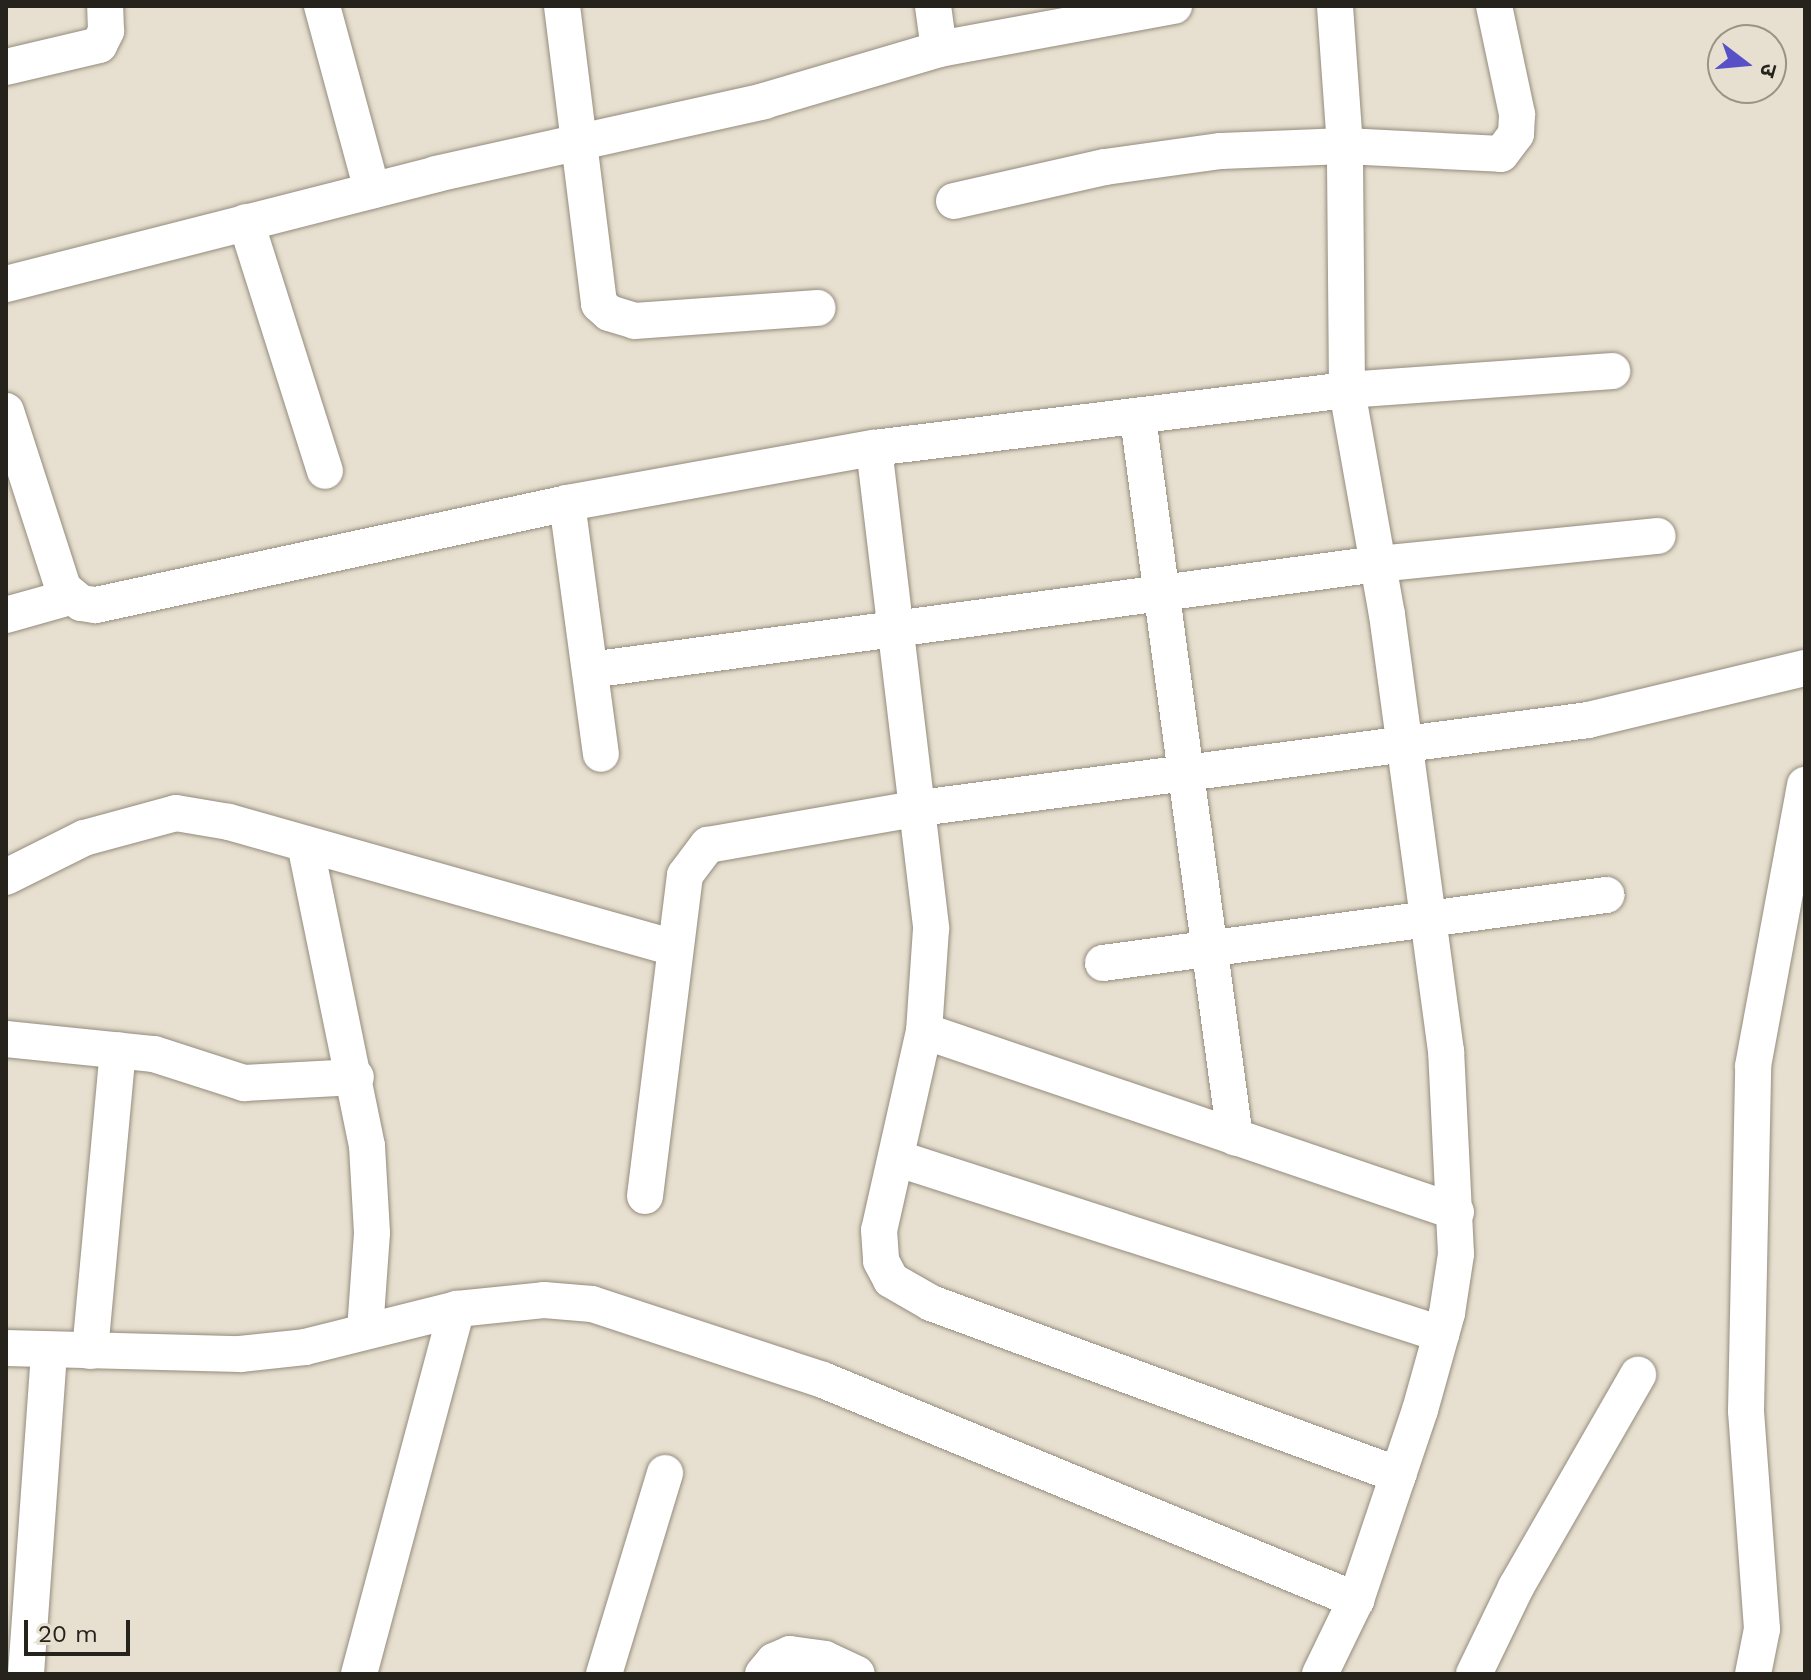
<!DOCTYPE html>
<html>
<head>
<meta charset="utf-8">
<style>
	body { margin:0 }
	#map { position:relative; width:1811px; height:1680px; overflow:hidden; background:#e7dfcf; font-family:"Work Sans","Noto Sans Devanagari",sans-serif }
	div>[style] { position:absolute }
	.roads { filter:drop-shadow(0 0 2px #948c7e) drop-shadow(0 0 2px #948c7e) }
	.street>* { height:36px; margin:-18px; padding:0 18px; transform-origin:18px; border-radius:18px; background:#fff }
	span { translate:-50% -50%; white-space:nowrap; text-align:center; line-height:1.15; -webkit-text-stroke:6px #e7dfcf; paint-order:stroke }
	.frame { position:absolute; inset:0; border:8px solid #26231d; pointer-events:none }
	.north { position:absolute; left:1707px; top:24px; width:80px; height:80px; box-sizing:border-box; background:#e7dfcf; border:2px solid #9a9488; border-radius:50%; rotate:106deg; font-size:22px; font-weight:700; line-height:32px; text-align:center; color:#26231d }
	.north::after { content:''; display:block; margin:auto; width:28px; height:36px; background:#5750c7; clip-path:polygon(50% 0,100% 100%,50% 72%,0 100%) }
	.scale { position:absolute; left:24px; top:1620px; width:106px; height:36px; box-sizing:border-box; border:4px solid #26231d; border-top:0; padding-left:10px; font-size:24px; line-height:28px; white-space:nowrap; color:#26231d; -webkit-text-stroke:6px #e7dfcf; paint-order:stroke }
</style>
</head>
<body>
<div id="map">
	<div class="roads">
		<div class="street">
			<div style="left:322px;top:6px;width:191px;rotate:74.8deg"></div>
			<div style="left:562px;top:6px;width:300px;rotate:82.9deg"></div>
			<div style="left:599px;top:304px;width:13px;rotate:42deg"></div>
			<div style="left:609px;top:313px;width:27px;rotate:17deg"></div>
			<div style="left:635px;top:321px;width:183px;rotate:-4.1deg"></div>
			<div style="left:933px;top:6px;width:43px;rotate:82.1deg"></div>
			<div style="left:6px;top:67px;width:96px;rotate:-13.3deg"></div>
			<div style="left:99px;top:45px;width:16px;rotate:-63deg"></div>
			<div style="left:106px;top:31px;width:25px;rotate:-92deg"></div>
			<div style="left:954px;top:201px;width:155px;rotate:-12.7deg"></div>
			<div style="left:1105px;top:167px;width:117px;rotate:-7.9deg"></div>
			<div style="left:1221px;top:151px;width:124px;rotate:-2.3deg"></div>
			<div style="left:1345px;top:146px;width:156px;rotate:2.9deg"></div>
			<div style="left:1501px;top:154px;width:25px;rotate:-53deg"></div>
			<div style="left:1516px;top:134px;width:20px;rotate:-87deg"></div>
			<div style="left:1517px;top:114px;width:110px;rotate:-102deg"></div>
			<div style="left:246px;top:222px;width:261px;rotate:72.4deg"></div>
			<div style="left:6px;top:284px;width:444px;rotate:-14.3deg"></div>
			<div style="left:436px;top:174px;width:336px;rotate:-12.5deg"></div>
			<div style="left:764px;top:101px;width:183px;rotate:-16.5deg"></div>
			<div style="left:939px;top:49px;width:239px;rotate:-10.4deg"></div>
			<div style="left:6px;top:411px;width:186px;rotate:72.1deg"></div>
			<div style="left:63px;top:588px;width:23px;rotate:40deg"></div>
			<div style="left:81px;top:603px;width:15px;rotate:8deg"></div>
			<div style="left:96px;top:605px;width:482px;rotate:-12.2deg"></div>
			<div style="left:567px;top:503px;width:312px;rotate:-10.2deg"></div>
			<div style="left:874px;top:448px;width:477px;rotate:-7deg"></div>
			<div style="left:1347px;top:390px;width:266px;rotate:-4.1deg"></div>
			<div style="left:1138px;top:418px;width:726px;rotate:82.32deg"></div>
			<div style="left:874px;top:448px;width:484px;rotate:83.2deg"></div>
			<div style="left:931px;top:929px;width:102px;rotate:93.9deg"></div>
			<div style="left:924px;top:1031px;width:204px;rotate:102.7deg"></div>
			<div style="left:879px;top:1230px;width:31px;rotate:86deg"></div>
			<div style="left:881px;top:1261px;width:21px;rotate:62deg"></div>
			<div style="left:891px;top:1280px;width:46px;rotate:29.9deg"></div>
			<div style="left:931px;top:1303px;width:498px;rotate:20.2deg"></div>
			<div style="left:567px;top:503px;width:253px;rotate:82.3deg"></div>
			<div style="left:6px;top:615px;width:66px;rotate:-15.7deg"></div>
			<div style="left:590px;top:670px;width:794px;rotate:-7.67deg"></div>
			<div style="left:1377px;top:564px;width:282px;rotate:-5.7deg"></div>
			<div style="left:305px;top:844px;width:308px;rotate:78.4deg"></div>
			<div style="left:367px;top:1146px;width:87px;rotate:86.7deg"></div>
			<div style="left:372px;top:1233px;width:98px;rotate:94.1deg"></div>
			<div style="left:6px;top:877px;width:87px;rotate:-26.6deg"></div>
			<div style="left:84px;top:838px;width:95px;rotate:-15.2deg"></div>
			<div style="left:176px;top:813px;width:54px;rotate:9.6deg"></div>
			<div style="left:229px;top:822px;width:462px;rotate:15.8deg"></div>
			<div style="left:1103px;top:963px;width:508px;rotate:-7.7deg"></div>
			<div style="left:924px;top:1031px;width:562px;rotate:18.79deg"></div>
			<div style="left:6px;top:1039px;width:149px;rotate:5.8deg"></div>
			<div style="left:154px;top:1054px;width:95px;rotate:17.9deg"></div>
			<div style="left:244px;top:1083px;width:112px;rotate:-3.1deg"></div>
			<div style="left:896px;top:1158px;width:573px;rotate:17.9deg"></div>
			<div style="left:645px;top:1196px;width:323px;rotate:-82.9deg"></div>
			<div style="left:685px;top:875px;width:38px;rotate:-53deg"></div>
			<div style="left:708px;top:845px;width:215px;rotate:-9.9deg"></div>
			<div style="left:920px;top:808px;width:674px;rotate:-7.5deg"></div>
			<div style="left:1588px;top:720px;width:223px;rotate:-13.5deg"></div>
			<div style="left:6px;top:1348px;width:234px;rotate:1.5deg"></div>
			<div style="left:240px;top:1354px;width:65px;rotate:-6.1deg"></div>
			<div style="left:305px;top:1347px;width:157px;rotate:-14deg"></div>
			<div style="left:457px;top:1309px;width:87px;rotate:-5.9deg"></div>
			<div style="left:544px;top:1300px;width:48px;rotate:4.8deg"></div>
			<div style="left:592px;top:1304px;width:243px;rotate:18.2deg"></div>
			<div style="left:823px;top:1380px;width:577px;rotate:22.43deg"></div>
			<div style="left:90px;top:1351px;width:302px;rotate:-84.7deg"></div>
			<div style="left:26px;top:1674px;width:325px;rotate:-85.9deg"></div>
			<div style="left:359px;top:1674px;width:378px;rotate:-75deg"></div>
			<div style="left:604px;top:1674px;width:210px;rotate:-73.1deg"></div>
			<div style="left:763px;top:1674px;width:17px;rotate:-50deg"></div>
			<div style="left:774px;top:1661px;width:17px;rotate:-24deg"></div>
			<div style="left:790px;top:1654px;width:35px;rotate:8deg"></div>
			<div style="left:825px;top:1659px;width:35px;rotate:25deg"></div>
			<div style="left:1320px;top:1674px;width:82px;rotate:-64.1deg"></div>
			<div style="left:1356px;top:1600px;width:200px;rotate:-71.4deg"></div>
			<div style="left:1420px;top:1410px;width:101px;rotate:-74.4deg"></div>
			<div style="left:1447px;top:1313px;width:60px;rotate:-81.3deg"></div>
			<div style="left:1456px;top:1254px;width:203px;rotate:-92.8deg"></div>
			<div style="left:1446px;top:1051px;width:440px;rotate:-97.7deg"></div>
			<div style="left:1387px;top:615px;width:229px;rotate:-100.1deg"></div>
			<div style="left:1347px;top:390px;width:244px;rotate:-90.5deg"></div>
			<div style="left:1345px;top:146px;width:140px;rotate:-94.1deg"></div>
			<div style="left:1474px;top:1674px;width:97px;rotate:-64.2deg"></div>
			<div style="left:1516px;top:1587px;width:245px;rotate:-60.1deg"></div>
			<div style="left:1753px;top:1674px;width:46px;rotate:-78.7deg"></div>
			<div style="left:1762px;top:1629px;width:219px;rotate:-94.2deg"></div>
			<div style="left:1746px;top:1411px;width:345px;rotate:-88.8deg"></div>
			<div style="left:1753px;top:1066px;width:286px;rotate:-79.5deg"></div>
		</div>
	</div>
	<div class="frame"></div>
	<div class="north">उ</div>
	<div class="scale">20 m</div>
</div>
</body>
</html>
